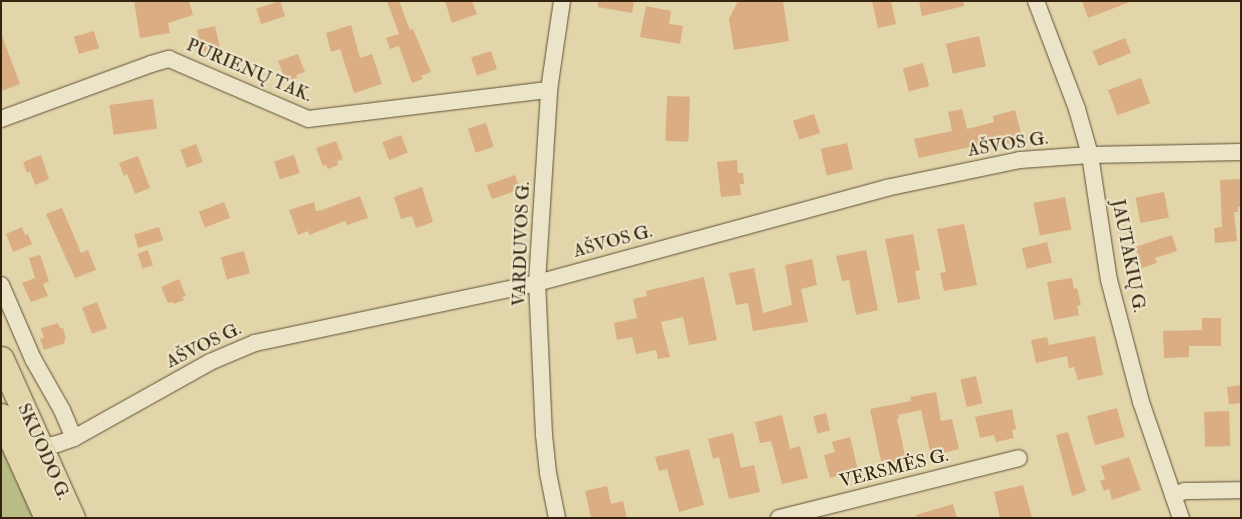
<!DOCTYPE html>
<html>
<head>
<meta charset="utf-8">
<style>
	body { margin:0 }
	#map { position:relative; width:1242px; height:519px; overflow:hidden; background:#e2d5aa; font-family:"IM FELL Double Pica",serif }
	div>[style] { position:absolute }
	.green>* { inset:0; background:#b9bc85 }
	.building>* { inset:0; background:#dbad82; transform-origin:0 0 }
	.roads { filter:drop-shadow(0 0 1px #5f5036) drop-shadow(0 0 1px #5f5036) }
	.minor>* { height:16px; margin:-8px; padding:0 8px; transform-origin:8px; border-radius:8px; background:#ece4c8 }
	.primary>* { height:25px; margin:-12.5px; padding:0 12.5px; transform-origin:12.5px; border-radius:12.5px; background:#e2d5aa }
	span { translate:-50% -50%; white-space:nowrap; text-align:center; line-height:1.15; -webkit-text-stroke:4.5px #ece4c8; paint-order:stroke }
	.street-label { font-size:18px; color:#33230f }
	.frame { position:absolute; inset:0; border:2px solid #33230f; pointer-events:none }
</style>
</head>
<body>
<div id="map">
	<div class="green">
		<div style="clip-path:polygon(1px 433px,38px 518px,1px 518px)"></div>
	</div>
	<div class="building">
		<div style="clip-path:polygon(134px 1px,189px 1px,193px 15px,168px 23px,170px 33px,140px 38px)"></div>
		<div style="left:280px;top:1px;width:16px;height:25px;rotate:72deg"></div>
		<div style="clip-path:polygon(387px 1px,399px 1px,410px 30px,413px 29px,431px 72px,421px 76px,423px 79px,412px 83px,399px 46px,390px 49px,386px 38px,399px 34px)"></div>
		<div style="clip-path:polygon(445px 1px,472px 1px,477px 14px,452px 23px)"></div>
		<div style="clip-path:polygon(598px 1px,634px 1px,632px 13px,598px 7px)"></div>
		<div style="clip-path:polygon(738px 1px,783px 1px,789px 41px,734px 50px,729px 19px)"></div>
		<div style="clip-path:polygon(872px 1px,891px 1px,896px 24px,878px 28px)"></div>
		<div style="clip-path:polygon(919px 1px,963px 1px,964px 6px,922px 16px)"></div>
		<div style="clip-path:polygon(1082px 1px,1130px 1px,1130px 2px,1088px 18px)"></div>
		<div style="clip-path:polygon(646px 6px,671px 11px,669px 24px,683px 26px,680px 44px,640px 37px)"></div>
		<div style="clip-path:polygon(351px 25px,360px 58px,372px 54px,382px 84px,354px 93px,340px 49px,331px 52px,326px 33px)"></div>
		<div style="clip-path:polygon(215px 26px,221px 51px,210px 54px,209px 50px,202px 52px,197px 30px)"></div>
		<div style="left:94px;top:31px;width:18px;height:21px;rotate:74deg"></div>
		<div style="clip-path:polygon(2px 36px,20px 84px,1px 91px,1px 37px)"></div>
		<div style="left:979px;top:36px;width:31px;height:34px;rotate:77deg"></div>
		<div style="left:1125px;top:38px;width:16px;height:35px;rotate:68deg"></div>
		<div style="left:491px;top:51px;width:19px;height:21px;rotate:72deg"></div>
		<div style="clip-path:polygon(298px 54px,305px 72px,296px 75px,297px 78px,286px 82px,278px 61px)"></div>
		<div style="left:923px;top:63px;width:24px;height:21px;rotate:75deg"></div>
		<div style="left:1141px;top:78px;width:27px;height:35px;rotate:70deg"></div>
		<div style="left:667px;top:96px;width:23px;height:45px;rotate:2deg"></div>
		<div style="left:153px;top:99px;width:30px;height:44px;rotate:82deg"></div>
		<div style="clip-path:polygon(962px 109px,967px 129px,994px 122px,993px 116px,1015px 110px,1023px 140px,982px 151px,980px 145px,919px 158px,914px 139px,952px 131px,948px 112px)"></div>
		<div style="left:814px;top:114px;width:20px;height:22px;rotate:72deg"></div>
		<div style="left:486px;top:123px;width:25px;height:19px;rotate:72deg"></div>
		<div style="left:401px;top:135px;width:19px;height:20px;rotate:69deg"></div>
		<div style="clip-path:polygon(336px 141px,343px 159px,337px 161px,338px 165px,328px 169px,326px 165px,323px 166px,316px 148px)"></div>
		<div style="left:847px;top:143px;width:27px;height:27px;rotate:77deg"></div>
		<div style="left:196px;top:144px;width:19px;height:17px;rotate:69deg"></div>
		<div style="clip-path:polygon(41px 155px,49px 179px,35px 185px,30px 171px,27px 173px,23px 162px)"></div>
		<div style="left:294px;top:155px;width:19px;height:21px;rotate:72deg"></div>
		<div style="clip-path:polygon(138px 156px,150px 188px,135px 194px,127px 174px,124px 176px,119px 163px)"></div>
		<div style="clip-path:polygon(737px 160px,738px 173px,743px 173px,744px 184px,740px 184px,741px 195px,721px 197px,717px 162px)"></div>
		<div style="left:515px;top:175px;width:15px;height:30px;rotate:70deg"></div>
		<div style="clip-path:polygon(1241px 179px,1241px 207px,1238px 207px,1238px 212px,1234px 212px,1237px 241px,1215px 243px,1214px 228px,1222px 227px,1220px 180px)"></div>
		<div style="clip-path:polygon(422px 187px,433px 222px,416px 228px,412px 216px,401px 219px,394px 197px)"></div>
		<div style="left:1164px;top:192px;width:26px;height:29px;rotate:79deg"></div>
		<div style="clip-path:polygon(360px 196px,368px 218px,347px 225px,345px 221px,309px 235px,308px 231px,298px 235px,289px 210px,314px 202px,316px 211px,322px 210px)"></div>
		<div style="left:1065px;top:197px;width:33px;height:32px;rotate:79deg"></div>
		<div style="left:224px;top:202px;width:17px;height:27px;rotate:69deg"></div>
		<div style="clip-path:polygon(62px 208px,81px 253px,88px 250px,96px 270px,75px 278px,46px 214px)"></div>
		<div style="clip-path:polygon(964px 224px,977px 285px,944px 291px,940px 273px,946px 272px,937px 229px)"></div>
		<div style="clip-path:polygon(22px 227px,25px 235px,28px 234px,32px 244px,13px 252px,6px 234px)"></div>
		<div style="left:159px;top:227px;width:14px;height:26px;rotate:73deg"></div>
		<div style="clip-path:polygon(913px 234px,920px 270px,915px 271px,920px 299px,898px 303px,885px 239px)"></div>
		<div style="clip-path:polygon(1172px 235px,1177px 251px,1155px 258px,1157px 263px,1142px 268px,1135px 247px)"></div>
		<div style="left:1047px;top:242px;width:21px;height:26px;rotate:76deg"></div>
		<div style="left:148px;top:250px;width:16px;height:11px;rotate:72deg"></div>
		<div style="clip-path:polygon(866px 250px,878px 310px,856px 315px,849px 280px,842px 281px,836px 256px)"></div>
		<div style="left:244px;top:251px;width:23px;height:24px;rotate:75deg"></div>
		<div style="clip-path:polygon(40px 255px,49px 281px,43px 284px,48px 296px,31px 302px,22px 283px,35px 278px,29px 258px)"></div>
		<div style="clip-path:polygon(812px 259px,817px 285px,801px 289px,808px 322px,753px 331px,748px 303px,736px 305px,729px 273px,754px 268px,763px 313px,792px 305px,785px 265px)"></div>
		<div style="clip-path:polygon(704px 277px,717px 340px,689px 345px,683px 317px,661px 322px,670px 357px,658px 359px,656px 350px,636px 354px,632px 337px,617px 340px,614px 323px,637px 318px,633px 299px,647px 296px,646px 291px)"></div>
		<div style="clip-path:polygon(1072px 278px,1074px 289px,1077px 288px,1081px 305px,1077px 306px,1079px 315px,1054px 320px,1047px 282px)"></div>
		<div style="clip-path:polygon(179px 279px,186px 296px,182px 297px,184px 300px,174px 304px,173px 302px,168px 303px,161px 287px)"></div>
		<div style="left:97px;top:302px;width:28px;height:16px;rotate:69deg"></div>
		<div style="clip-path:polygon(1202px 318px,1221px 318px,1221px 346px,1189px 346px,1189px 357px,1164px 358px,1163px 331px,1202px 330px)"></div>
		<div style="clip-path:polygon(58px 323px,60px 328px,63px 328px,66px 339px,64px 340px,65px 343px,44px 350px,40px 339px,44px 338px,41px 328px)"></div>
		<div style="clip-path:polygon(1095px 336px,1103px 375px,1078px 380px,1074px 367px,1069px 368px,1067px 356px,1036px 363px,1031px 340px,1047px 337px,1049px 345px)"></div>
		<div style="left:976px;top:376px;width:28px;height:16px;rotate:77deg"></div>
		<div style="clip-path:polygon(1241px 385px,1241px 403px,1229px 404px,1227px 387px)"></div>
		<div style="clip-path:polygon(936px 392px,941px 421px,952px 419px,959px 449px,931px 456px,921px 410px,898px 415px,899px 418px,897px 419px,906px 460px,882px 466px,870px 409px,911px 401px,910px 397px)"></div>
		<div style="left:1117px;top:408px;width:30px;height:31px;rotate:75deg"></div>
		<div style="clip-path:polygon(1012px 409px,1016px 429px,1012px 430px,1014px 438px,996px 442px,994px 435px,980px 438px,975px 417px)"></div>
		<div style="left:1229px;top:411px;width:35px;height:25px;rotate:88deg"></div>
		<div style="left:826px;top:413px;width:18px;height:13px;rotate:77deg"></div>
		<div style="clip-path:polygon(782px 415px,790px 449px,800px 446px,808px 478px,782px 484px,771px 441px,760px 443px,755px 422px)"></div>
		<div style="clip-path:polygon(1068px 432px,1086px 491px,1072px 496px,1056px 435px)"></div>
		<div style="clip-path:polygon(733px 433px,741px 468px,754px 465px,760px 492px,729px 499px,719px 457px,713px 459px,708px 439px)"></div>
		<div style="clip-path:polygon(850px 437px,858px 470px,830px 478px,824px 455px,835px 452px,832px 442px)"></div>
		<div style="clip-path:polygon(689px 449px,704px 505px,679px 512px,667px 469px,659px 471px,655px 457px)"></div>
		<div style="clip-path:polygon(1129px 457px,1141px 490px,1112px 500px,1109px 489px,1104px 491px,1100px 481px,1105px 479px,1101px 466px)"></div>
		<div style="clip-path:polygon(1023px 485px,1032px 518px,1000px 518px,994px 492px)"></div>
		<div style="clip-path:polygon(607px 486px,611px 504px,623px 501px,627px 518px,591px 518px,585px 491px)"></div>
		<div style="clip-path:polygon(953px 504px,957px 518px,917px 518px,916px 515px)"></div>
	</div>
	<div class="roads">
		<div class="minor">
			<div style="left:1036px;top:1px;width:116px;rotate:69.2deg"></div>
			<div style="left:1077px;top:109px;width:48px;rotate:74.2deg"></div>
			<div style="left:1090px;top:155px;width:126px;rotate:81.4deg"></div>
			<div style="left:1109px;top:280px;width:126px;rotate:75.3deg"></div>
			<div style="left:1141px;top:402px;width:123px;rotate:71deg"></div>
			<div style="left:1px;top:119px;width:160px;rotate:-20.1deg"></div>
			<div style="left:151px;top:64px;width:19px;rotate:-16deg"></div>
			<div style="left:169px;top:59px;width:151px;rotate:23.3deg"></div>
			<div style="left:308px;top:119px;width:243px;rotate:-6.9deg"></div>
			<div style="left:1px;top:285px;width:81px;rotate:66.6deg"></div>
			<div style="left:33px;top:359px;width:59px;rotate:60.4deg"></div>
			<div style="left:62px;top:410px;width:30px;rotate:67deg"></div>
			<div style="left:33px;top:449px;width:25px;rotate:-12deg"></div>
			<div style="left:57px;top:444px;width:18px;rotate:-19deg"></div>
			<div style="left:74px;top:438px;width:156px;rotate:-29.2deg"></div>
			<div style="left:210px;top:362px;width:49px;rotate:-22.9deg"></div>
			<div style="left:255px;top:343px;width:288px;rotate:-12deg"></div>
			<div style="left:537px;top:283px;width:362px;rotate:-15.2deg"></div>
			<div style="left:886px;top:188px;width:137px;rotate:-11.8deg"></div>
			<div style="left:1020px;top:160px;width:70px;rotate:-4.1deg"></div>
			<div style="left:1090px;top:155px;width:151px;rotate:-1.1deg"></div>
			<div style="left:1173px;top:495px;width:13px;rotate:-18deg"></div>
			<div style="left:1185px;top:491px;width:56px;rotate:-1deg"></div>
			<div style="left:557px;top:518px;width:46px;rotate:-101.3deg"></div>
			<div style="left:548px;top:473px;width:38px;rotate:-96deg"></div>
			<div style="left:544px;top:435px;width:152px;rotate:-92.6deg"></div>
			<div style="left:537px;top:283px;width:193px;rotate:-86.4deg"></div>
			<div style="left:549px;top:90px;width:90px;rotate:-81.7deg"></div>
			<div style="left:779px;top:518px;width:247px;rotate:-14deg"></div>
		</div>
		<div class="primary">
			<div style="left:1px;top:359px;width:174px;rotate:65.9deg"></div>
			<div style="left:1px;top:416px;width:112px;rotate:65.7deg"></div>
		</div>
	</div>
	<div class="street-label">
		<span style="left:249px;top:71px;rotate:23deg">PURIENŲ TAK.</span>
		<span style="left:1008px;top:145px;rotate:-9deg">AŠVOS G.</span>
		<span style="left:613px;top:242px;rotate:-15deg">AŠVOS G.</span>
		<span style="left:522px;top:244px;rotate:-88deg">VARDUVOS G.</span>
		<span style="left:1128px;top:256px;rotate:79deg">JAUTAKIŲ G.</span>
		<span style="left:204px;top:346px;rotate:-26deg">AŠVOS G.</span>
		<span style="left:43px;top:452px;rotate:66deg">SKUODO G.</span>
		<span style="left:894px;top:469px;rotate:-14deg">VERSMĖS G.</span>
	</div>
	<div class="frame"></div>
</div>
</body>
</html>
